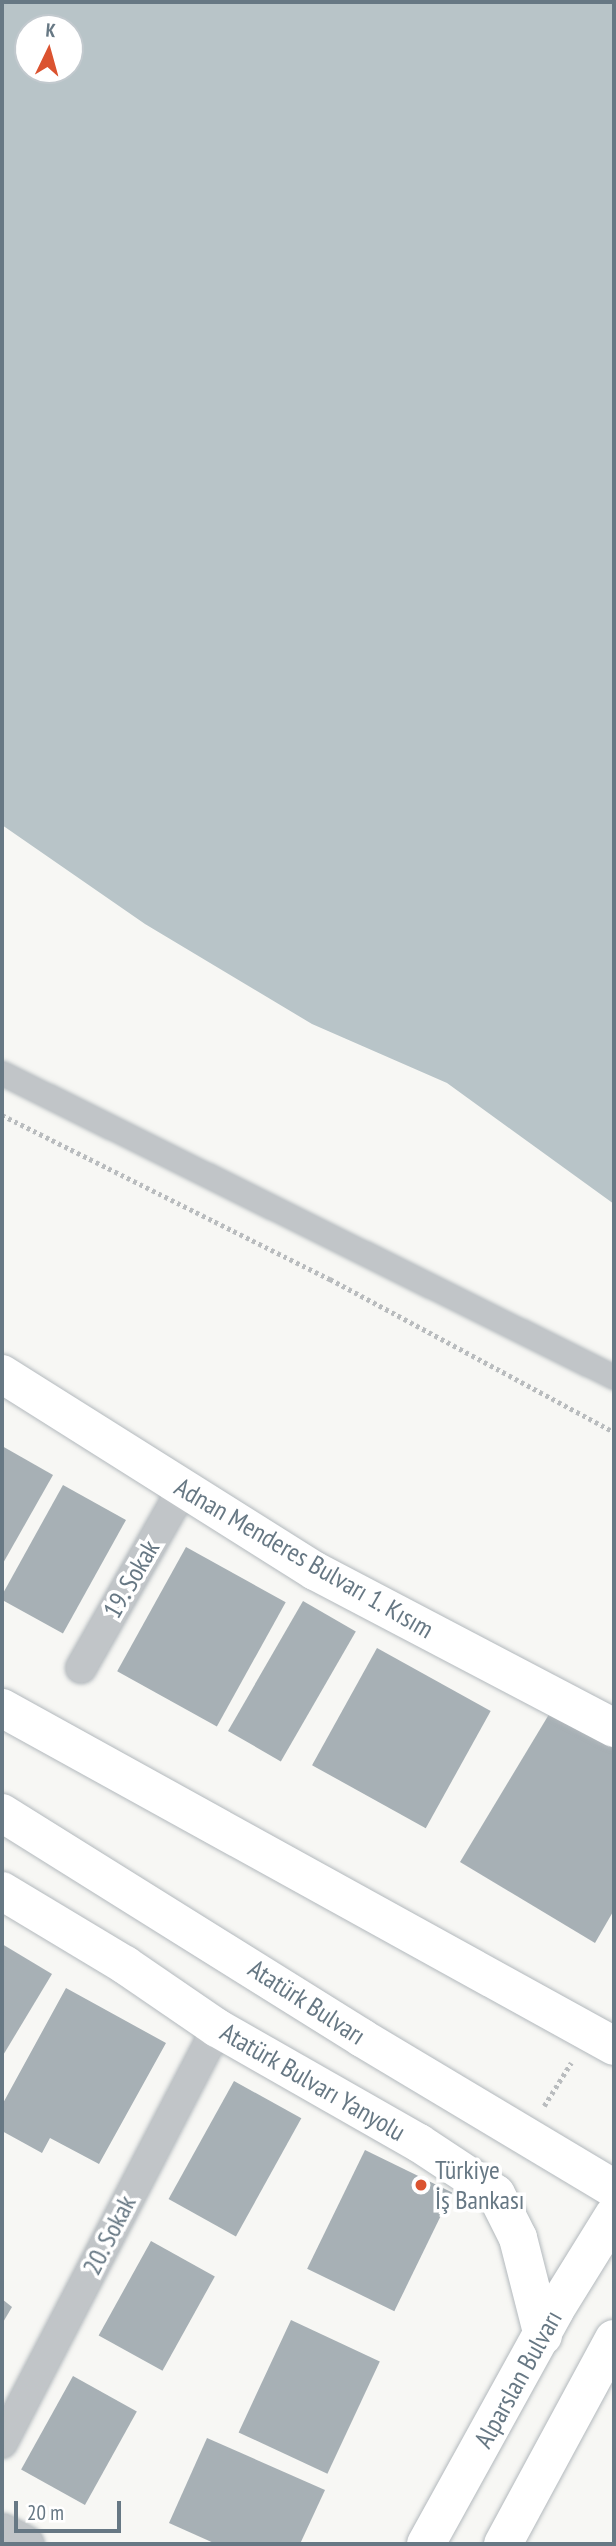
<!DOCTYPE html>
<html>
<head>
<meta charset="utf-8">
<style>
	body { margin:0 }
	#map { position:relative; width:616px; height:2546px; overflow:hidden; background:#f7f7f4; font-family:"PT Sans Narrow",sans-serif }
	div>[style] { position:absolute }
	.water>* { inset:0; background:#b8c4c8 }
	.building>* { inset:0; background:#a7b0b5; transform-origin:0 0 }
	.path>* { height:4.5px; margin-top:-2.25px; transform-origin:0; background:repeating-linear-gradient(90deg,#b9bcbe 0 3.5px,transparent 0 7px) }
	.roads { filter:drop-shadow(0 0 2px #b3b9bd) drop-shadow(0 0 2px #b3b9bd) }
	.pedestrian>* { height:23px; margin:-11.5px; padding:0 11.5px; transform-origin:11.5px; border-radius:11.5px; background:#c1c5c8 }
	.minor>* { height:30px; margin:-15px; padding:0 15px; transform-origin:15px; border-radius:15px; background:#c1c5c8 }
	.tertiary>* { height:37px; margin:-18.5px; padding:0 18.5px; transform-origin:18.5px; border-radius:18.5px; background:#c1c5c8 }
	.secondary>* { height:38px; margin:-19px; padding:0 19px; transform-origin:19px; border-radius:19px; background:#fff }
	.trunk>* { height:38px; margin:-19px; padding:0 19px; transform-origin:19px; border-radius:19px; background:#fff }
	.dots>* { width:19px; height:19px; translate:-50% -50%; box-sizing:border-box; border:4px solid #fff; border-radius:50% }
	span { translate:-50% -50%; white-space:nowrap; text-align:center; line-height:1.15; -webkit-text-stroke:7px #fff; paint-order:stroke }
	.street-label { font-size:26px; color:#677884 }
	.poi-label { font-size:26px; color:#677884 }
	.left { translate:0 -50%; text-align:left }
	.frame { position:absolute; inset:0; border:4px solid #677884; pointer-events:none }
	.north { position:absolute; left:14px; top:14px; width:70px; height:70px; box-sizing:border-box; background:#fff; border:2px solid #c2c9ce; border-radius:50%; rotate:5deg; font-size:19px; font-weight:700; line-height:28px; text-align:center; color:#677884 }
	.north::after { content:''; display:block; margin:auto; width:24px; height:32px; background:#db5330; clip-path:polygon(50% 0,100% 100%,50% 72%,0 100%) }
	.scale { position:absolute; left:14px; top:2501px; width:107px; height:32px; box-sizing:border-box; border:4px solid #677884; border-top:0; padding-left:9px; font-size:21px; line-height:24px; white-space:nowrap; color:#677884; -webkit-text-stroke:5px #fff; paint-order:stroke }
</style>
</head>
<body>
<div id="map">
	<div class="water">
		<div style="clip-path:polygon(evenodd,2px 2px,614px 2px,614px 1204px,447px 1083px,312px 1024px,145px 924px,2px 825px,2px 2px,28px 28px,70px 28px,70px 70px,28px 70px,28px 28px)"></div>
	</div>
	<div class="building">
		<div style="clip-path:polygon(2px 1446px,53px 1475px,2px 1565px)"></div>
		<div style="left:63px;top:1485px;width:72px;height:130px;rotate:29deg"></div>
		<div style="left:186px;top:1547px;width:114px;height:142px;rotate:29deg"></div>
		<div style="left:303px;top:1601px;width:61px;height:150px;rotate:30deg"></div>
		<div style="left:377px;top:1648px;width:130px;height:134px;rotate:29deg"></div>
		<div style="clip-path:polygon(551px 1711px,614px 1748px,614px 1910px,595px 1943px,460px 1862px)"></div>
		<div style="clip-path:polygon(2px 1944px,52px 1974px,2px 2057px)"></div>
		<div style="clip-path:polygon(66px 1988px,166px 2043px,99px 2164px,50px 2138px,42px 2153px,2px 2131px,2px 2105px)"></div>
		<div style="left:234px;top:2081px;width:77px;height:135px;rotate:29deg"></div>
		<div style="left:365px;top:2150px;width:97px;height:132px;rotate:26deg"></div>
		<div style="left:151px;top:2241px;width:73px;height:108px;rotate:29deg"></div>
		<div style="clip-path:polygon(2px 2299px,12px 2307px,2px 2324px)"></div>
		<div style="left:291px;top:2320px;width:98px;height:124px;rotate:25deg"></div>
		<div style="left:73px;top:2376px;width:73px;height:107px;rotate:29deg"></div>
		<div style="clip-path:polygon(207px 2438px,325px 2490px,300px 2544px,216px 2544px,169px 2523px)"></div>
	</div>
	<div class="path">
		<div style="left:2px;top:1115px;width:367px;rotate:26.6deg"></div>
		<div style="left:330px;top:1279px;width:323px;rotate:28.3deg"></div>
		<div style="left:544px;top:2106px;width:51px;rotate:-57.9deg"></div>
	</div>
	<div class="roads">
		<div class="pedestrian">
			<div style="left:2px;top:1073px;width:683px;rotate:26.42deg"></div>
		</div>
		<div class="minor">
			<div style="left:81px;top:1668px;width:205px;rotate:-60.4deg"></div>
			<div style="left:2px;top:2443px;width:467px;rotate:-62.6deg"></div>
		</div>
		<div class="tertiary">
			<div style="left:2px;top:2532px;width:26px;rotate:28deg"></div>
		</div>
		<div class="secondary">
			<div style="left:2px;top:1374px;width:370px;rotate:32.2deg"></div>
			<div style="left:315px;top:1571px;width:338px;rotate:27.7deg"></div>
			<div style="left:2px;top:1891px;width:144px;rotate:31deg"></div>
			<div style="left:125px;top:1965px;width:112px;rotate:34.4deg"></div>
			<div style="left:217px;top:2028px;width:232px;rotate:29.7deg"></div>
			<div style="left:419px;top:2143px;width:92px;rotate:33.5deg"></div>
			<div style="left:496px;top:2194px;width:49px;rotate:63.4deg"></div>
			<div style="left:518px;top:2238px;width:101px;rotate:75.7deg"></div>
			<div style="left:426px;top:2544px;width:267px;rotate:-61.1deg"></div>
			<div style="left:555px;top:2310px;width:112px;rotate:-58.2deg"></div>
			<div style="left:503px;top:2544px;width:233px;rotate:-61.6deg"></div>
		</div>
		<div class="trunk">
			<div style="left:2px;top:1708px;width:699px;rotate:28.91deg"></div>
			<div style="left:2px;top:1813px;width:425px;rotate:32deg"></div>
			<div style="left:362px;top:2038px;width:294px;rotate:30.9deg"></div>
		</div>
	</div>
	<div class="dots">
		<div style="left:421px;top:2185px;background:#db5330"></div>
	</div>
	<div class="street-label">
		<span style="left:304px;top:1558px;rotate:30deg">Adnan Menderes Bulvarı 1. Kısım</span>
		<span style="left:131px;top:1579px;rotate:-60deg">19. Sokak</span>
		<span style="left:307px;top:2002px;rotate:33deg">Atatürk Bulvarı</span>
		<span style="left:313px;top:2082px;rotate:30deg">Atatürk Bulvarı Yanyolu</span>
		<span style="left:109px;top:2235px;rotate:-63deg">20. Sokak</span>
		<span style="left:518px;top:2379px;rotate:-61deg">Alparslan Bulvarı</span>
	</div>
	<div class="poi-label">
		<span class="left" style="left:435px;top:2185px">Türkiye<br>İş Bankası</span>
	</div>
	<div class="frame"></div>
	<div class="north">K</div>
	<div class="scale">20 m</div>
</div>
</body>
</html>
